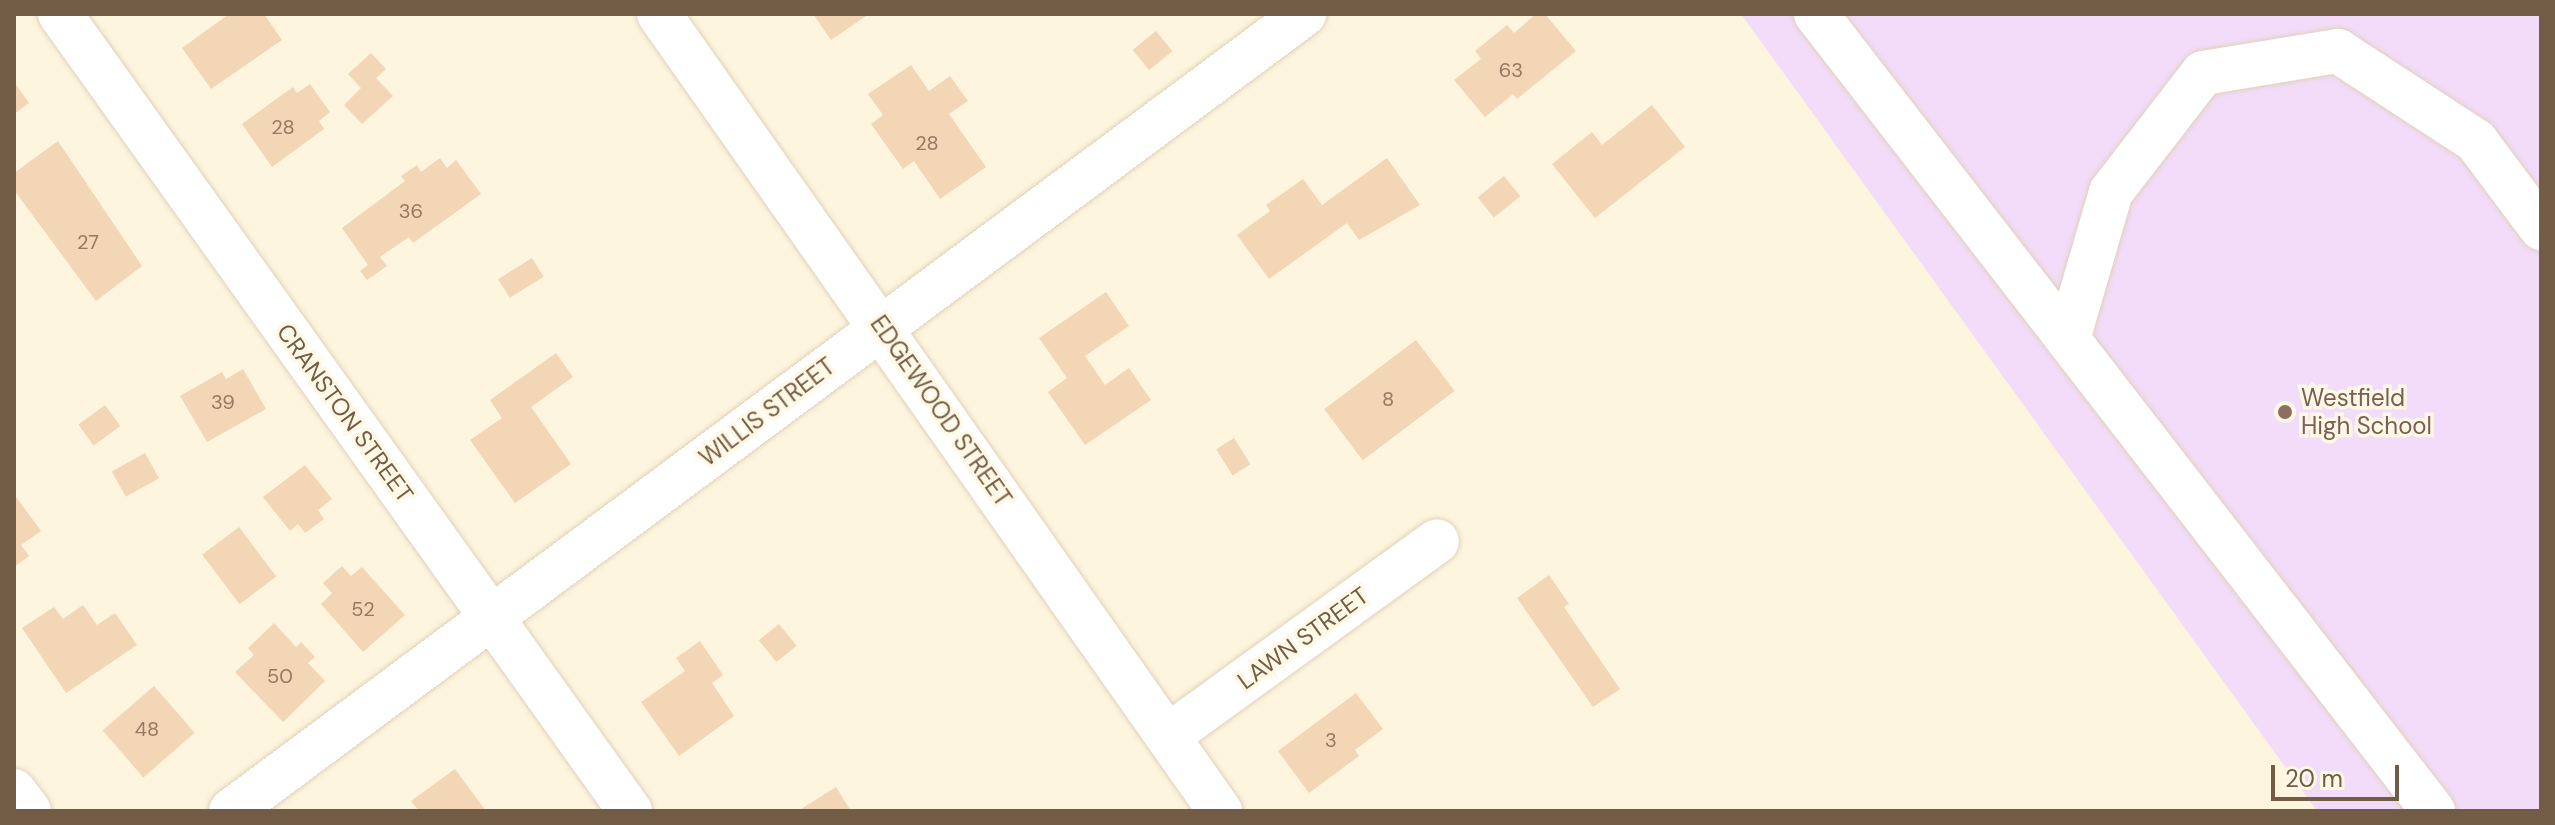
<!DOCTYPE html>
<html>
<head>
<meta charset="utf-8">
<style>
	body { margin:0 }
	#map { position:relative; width:2555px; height:825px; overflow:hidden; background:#fdf5de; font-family:"DM Sans",sans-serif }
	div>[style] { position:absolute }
	.education>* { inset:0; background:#f2dcf9 }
	.building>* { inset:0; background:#f3d6b5; transform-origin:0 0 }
	.roads { filter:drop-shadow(0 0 2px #e1d1ba) drop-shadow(0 0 2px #e1d1ba) }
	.minor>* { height:44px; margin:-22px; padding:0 22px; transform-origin:22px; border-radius:22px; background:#fff }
	.dots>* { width:22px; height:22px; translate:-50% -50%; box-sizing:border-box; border:4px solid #fff8e5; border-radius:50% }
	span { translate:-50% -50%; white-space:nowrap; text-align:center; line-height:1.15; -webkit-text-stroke:7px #fff8e5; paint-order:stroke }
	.number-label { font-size:20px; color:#937a62 }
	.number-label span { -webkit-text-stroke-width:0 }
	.education-label { font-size:24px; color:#785e54 }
	.left { translate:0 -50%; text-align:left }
	.street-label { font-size:24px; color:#735c46 }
	.frame { position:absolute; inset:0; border:16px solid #735c46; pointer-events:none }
	.scale { position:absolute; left:2271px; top:765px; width:128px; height:36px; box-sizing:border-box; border:4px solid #735c46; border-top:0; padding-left:10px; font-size:24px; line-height:28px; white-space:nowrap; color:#735c46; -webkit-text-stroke:6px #fff8e5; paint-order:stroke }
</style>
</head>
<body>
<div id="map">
	<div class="education">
		<div style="clip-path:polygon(1741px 14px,2541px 14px,2541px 811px,2317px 811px)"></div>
	</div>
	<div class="building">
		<div style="clip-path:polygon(229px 14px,264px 14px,282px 40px,211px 89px,182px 48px)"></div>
		<div style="clip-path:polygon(813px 14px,869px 14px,831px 40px)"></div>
		<div style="clip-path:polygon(1536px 14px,1545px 14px,1576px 51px,1517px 99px,1513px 94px,1485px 117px,1454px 80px,1481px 59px,1475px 51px,1507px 25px,1514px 33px)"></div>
		<div style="left:1156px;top:31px;width:26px;height:30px;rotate:51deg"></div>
		<div style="clip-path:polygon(371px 53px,386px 69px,376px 78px,393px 96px,362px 124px,344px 105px,361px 88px,348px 74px)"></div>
		<div style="clip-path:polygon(911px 65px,929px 91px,950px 76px,968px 101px,949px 114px,986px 167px,940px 199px,914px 161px,903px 169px,871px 124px,883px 115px,868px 94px)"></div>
		<div style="clip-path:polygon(14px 82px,29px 103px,14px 114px)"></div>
		<div style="clip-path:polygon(310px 84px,330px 112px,319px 121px,324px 129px,272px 167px,242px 124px,293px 87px,297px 93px)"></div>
		<div style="clip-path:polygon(1652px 105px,1685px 147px,1595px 218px,1552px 164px,1592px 132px,1602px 145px)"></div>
		<div style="clip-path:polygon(58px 141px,142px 266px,96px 301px,14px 190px,14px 173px)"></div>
		<div style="clip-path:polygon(440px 158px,447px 168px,456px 160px,481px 194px,413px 243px,409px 237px,380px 257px,387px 266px,367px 280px,360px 271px,368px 265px,342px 228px,405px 181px,401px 176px,417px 165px,421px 172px)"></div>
		<div style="clip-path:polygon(1387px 158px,1420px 205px,1359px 240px,1347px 223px,1269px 279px,1237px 235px,1270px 211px,1266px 205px,1303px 179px,1322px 205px)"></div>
		<div style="left:1504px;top:176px;width:26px;height:34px;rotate:51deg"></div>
		<div style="left:532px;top:258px;width:22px;height:40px;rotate:58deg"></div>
		<div style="clip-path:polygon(1106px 292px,1129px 326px,1085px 356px,1105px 385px,1129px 368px,1151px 400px,1085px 445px,1048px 392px,1067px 378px,1039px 338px)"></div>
		<div style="left:1416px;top:340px;width:64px;height:115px;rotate:53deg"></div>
		<div style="clip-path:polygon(556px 353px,573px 377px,531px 407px,571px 464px,515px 503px,470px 440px,502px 418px,490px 400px)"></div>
		<div style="clip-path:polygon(243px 369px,266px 409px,207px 442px,180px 396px,222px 372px,226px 379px)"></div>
		<div style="left:105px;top:405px;width:26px;height:33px;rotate:54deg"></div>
		<div style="left:1234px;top:438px;width:31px;height:21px;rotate:58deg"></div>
		<div style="left:145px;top:453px;width:29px;height:38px;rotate:61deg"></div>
		<div style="clip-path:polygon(305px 465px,332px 499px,318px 510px,324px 519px,305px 533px,298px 524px,290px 531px,263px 497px)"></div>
		<div style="clip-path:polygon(14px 494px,41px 531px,21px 545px,29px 556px,14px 567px)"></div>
		<div style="left:239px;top:527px;width:62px;height:46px;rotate:53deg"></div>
		<div style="clip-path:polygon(342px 566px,351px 576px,362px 567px,405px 615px,363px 652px,321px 604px,332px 593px,323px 583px)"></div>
		<div style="clip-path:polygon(1549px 575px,1569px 604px,1564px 607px,1620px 689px,1593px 707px,1517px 598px)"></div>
		<div style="clip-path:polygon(83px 605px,97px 625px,115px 613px,137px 645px,66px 693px,22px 628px,54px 607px,63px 619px)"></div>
		<div style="clip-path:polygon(274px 623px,296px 647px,301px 642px,315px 657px,308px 663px,325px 681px,283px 722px,235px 672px,254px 655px,248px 648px)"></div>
		<div style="left:779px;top:624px;width:28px;height:26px;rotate:51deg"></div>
		<div style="clip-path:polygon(700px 641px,723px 675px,712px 683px,734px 716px,679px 756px,641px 702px,685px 671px,676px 658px)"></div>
		<div style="left:154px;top:686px;width:62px;height:68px;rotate:49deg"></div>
		<div style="clip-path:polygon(1356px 693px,1383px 729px,1355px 750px,1359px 756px,1309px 793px,1278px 751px)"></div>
		<div style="clip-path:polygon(455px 769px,486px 811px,419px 811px,411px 801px)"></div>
		<div style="clip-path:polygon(836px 787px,851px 811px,798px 811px)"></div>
	</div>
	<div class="roads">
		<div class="minor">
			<div style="left:60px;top:14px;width:980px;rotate:54.43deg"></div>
			<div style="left:659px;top:14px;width:975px;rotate:54.86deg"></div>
			<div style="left:1816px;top:14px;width:1008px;rotate:52.25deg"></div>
			<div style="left:2068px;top:339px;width:153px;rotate:-73.7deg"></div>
			<div style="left:2111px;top:192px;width:150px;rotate:-52.3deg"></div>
			<div style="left:2203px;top:73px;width:137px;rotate:-9.3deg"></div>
			<div style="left:2338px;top:51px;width:165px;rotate:33.1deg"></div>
			<div style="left:2476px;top:141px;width:109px;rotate:53.2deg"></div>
			<div style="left:1168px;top:736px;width:332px;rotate:-35.9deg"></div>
			<div style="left:14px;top:791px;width:25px;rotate:53deg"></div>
			<div style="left:231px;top:811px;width:1337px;rotate:-36.6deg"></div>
		</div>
	</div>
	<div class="dots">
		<div style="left:2285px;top:412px;background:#8d6e63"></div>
	</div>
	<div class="number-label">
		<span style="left:1511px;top:70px">63</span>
		<span style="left:283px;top:127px">28</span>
		<span style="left:927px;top:143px">28</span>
		<span style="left:411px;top:211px">36</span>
		<span style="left:88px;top:242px">27</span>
		<span style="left:1388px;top:399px">8</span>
		<span style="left:223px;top:402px">39</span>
		<span style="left:363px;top:609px">52</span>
		<span style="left:280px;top:676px">50</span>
		<span style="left:147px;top:729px">48</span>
		<span style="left:1331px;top:740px">3</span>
	</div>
	<div class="education-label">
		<span class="left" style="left:2301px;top:412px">Westfield<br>High School</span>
	</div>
	<div class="street-label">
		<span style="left:941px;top:411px;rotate:55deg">EDGEWOOD STREET</span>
		<span style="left:767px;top:412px;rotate:-37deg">WILLIS STREET</span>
		<span style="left:345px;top:413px;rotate:54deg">CRANSTON STREET</span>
		<span style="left:1303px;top:638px;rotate:-36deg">LAWN STREET</span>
	</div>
	<div class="frame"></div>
	<div class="scale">20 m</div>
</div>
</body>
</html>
